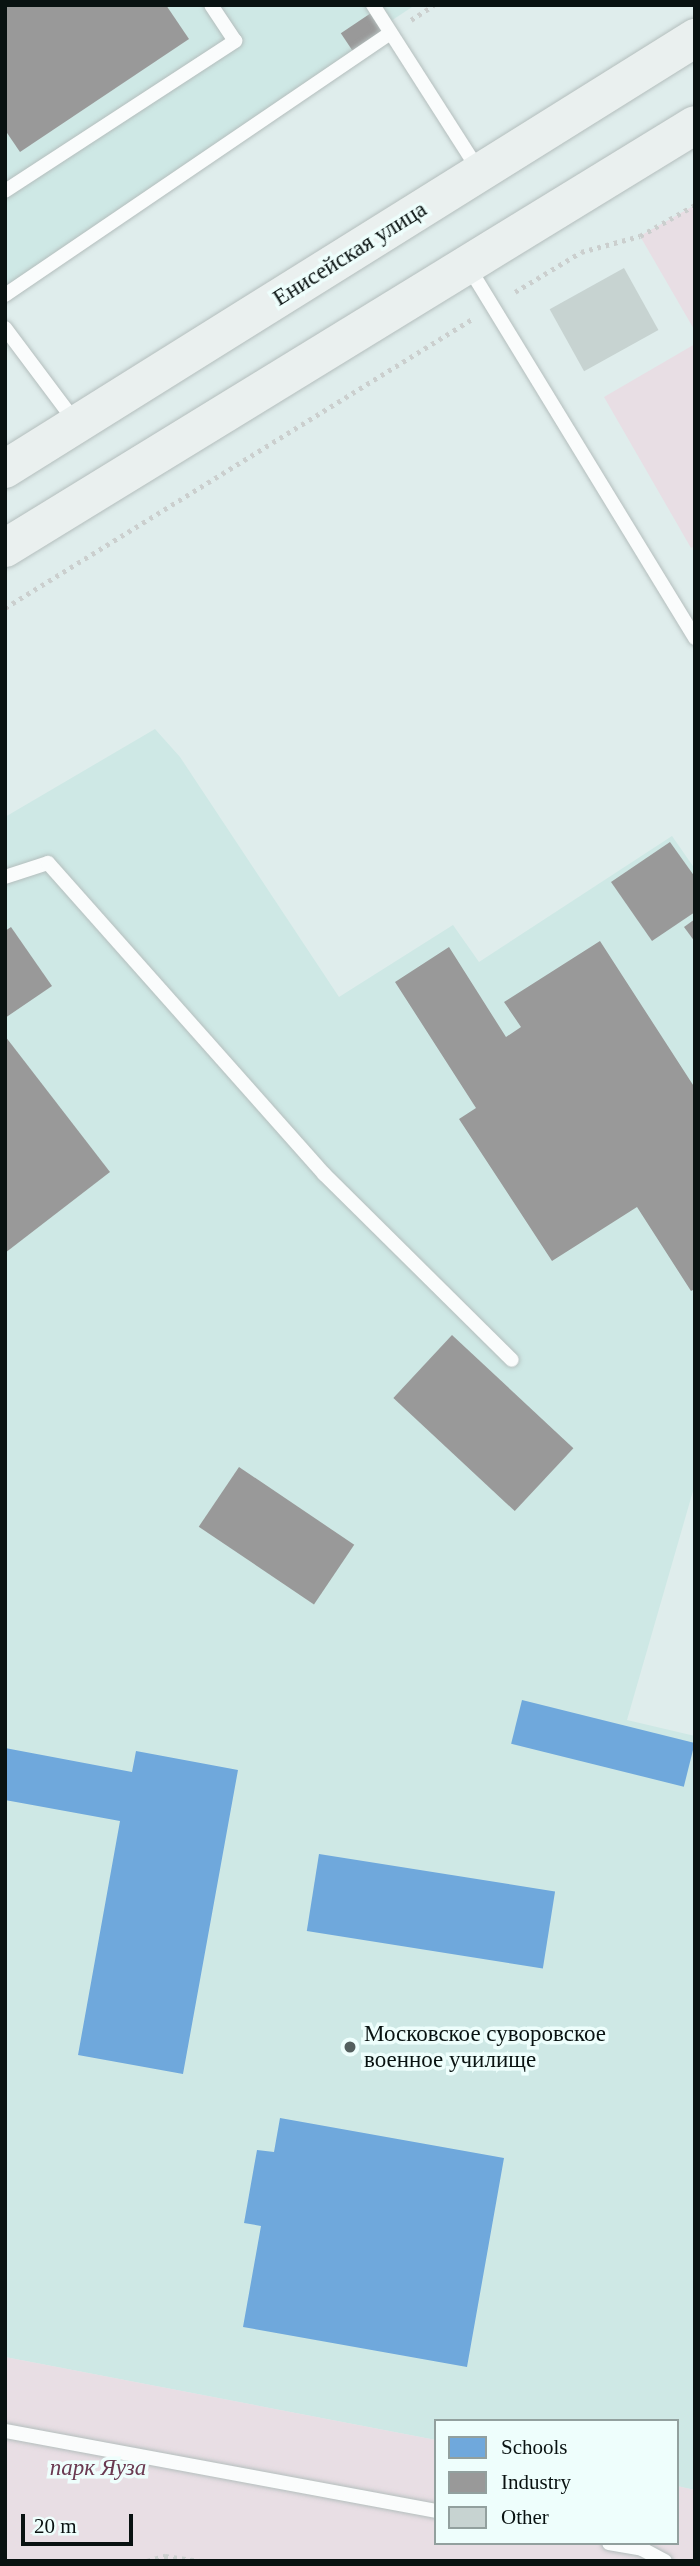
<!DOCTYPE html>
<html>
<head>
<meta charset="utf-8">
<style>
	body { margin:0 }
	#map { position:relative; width:700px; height:2566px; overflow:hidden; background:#dfedec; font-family:Georgia,serif }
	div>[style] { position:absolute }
	.built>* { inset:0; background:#cee8e5 }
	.green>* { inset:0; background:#e8dee4 }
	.schools>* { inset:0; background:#6fa8dc; transform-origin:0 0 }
	.industry>* { inset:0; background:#999; transform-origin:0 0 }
	.building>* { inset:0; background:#c7d3d1; transform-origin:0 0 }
	.path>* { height:4.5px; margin-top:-2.25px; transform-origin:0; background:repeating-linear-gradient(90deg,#cbcfce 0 3.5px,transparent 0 8.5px) }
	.roads { filter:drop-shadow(0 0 2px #b4bebd) drop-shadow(0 0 2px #b4bebd) }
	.lane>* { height:14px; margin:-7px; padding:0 7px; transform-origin:7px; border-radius:7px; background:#fafcfc }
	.secondary>* { height:38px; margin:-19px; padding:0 19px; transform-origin:19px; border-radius:19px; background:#eaf0ef }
	.dots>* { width:19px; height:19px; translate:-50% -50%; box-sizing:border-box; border:4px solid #eefefc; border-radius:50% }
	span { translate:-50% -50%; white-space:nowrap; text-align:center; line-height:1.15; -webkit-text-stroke:7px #eefefc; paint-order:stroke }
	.street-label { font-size:23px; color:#091211 }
	.poi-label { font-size:23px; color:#091211 }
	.left { translate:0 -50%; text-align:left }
	.park-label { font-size:23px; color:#6a3a51; font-style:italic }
	.frame { position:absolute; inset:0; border:7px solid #091211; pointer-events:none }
	.legend { position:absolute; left:434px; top:2419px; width:245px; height:126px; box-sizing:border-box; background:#eefefc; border:2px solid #92a09e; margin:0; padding:9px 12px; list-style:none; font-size:21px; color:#091211 }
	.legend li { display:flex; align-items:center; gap:14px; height:35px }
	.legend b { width:35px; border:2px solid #92a09e }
	.scale { position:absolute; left:21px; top:2514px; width:112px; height:32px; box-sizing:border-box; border:4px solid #091211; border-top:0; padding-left:9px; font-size:21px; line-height:24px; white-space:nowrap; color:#091211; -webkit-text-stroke:5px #eefefc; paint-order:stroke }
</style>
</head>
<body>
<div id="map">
	<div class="built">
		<div style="clip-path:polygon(5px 5px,415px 5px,385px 25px,388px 31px,5px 289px)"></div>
		<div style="clip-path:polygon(155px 729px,180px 757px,339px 997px,453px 925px,479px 962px,672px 836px,695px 869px,695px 1484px,627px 1720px,695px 1736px,695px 2490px,677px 2486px,677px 2421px,436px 2421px,436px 2440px,5px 2357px,5px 817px)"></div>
	</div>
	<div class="green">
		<div style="clip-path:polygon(695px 205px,695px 331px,640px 236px)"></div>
		<div style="clip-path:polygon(695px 344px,695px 546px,691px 548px,604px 397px)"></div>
		<div style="clip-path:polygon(5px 2357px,436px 2440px,436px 2543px,677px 2543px,677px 2486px,695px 2490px,695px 2561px,5px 2561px)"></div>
	</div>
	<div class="schools">
		<div style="left:522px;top:1700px;width:178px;height:45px;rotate:14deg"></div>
		<div style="clip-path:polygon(5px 1748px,132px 1772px,136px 1751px,238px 1770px,183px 2074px,78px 2055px,120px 1821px,5px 1800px)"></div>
		<div style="left:319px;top:1854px;width:239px;height:78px;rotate:9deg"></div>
		<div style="clip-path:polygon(280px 2118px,504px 2158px,467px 2367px,243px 2327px,261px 2226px,244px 2223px,257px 2150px,274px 2152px)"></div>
	</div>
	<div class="industry">
		<div style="clip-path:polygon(5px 5px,166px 5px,189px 39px,20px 152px,5px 130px)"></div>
		<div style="left:374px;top:11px;width:23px;height:40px;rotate:56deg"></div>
		<div style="clip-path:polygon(670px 842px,695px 877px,695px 912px,652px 941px,611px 882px)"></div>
		<div style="clip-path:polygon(695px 919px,695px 942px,684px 927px)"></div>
		<div style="clip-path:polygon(11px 927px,52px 986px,5px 1018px,5px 931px)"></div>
		<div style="clip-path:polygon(600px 941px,695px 1088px,695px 1289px,691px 1291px,637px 1207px,552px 1261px,459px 1119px,476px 1108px,395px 982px,449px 947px,506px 1037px,521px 1027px,504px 1002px)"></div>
		<div style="clip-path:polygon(5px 1036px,110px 1172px,5px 1253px)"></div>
		<div style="left:452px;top:1335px;width:166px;height:86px;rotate:43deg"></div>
		<div style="left:239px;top:1467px;width:139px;height:72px;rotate:34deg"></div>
	</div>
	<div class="building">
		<div style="left:624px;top:268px;width:71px;height:85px;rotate:61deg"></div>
	</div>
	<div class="path">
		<div style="left:411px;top:20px;width:27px;rotate:-33deg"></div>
		<div style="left:515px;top:292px;width:77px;rotate:-31.2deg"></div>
		<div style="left:581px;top:252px;width:61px;rotate:-15.2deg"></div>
		<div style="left:640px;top:236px;width:63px;rotate:-29.4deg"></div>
		<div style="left:5px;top:608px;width:549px;rotate:-31.75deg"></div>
		<div style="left:147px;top:2561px;width:19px;rotate:-16deg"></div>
		<div style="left:165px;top:2556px;width:37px;rotate:8deg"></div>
	</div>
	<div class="roads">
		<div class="lane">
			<div style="left:373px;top:5px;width:198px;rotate:57.4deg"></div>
			<div style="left:5px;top:191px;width:275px;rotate:-33.1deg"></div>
			<div style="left:235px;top:41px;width:43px;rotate:-123.7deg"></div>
			<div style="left:468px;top:266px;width:436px;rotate:58.6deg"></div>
			<div style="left:5px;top:295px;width:466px;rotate:-34.2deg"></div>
			<div style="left:5px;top:328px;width:119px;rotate:53.2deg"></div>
			<div style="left:5px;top:877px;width:45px;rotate:-18deg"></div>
			<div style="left:48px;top:863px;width:416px;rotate:48.4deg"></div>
			<div style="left:324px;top:1174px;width:264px;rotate:44.7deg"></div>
			<div style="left:5px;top:2431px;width:438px;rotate:10.5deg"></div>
			<div style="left:609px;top:2543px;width:34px;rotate:10deg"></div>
			<div style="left:642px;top:2549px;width:26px;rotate:28deg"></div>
		</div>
		<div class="secondary">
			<div style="left:5px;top:469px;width:814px;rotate:-31.99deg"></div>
			<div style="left:5px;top:548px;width:809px;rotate:-31.51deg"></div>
		</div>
	</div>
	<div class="dots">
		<div style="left:350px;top:2047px;background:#545f5e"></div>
	</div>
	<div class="street-label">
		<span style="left:350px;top:254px;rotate:-32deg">Енисейская улица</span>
	</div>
	<div class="poi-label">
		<span class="left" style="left:364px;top:2047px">Московское суворовское<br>военное училище</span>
	</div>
	<div class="park-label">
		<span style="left:98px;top:2468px">парк Яуза</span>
	</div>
	<div class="frame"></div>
	<ul class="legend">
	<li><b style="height:19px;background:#6fa8dc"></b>Schools</li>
	<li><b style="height:19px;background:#999"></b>Industry</li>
	<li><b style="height:19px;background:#c7d3d1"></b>Other</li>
	</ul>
	<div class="scale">20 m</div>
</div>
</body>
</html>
